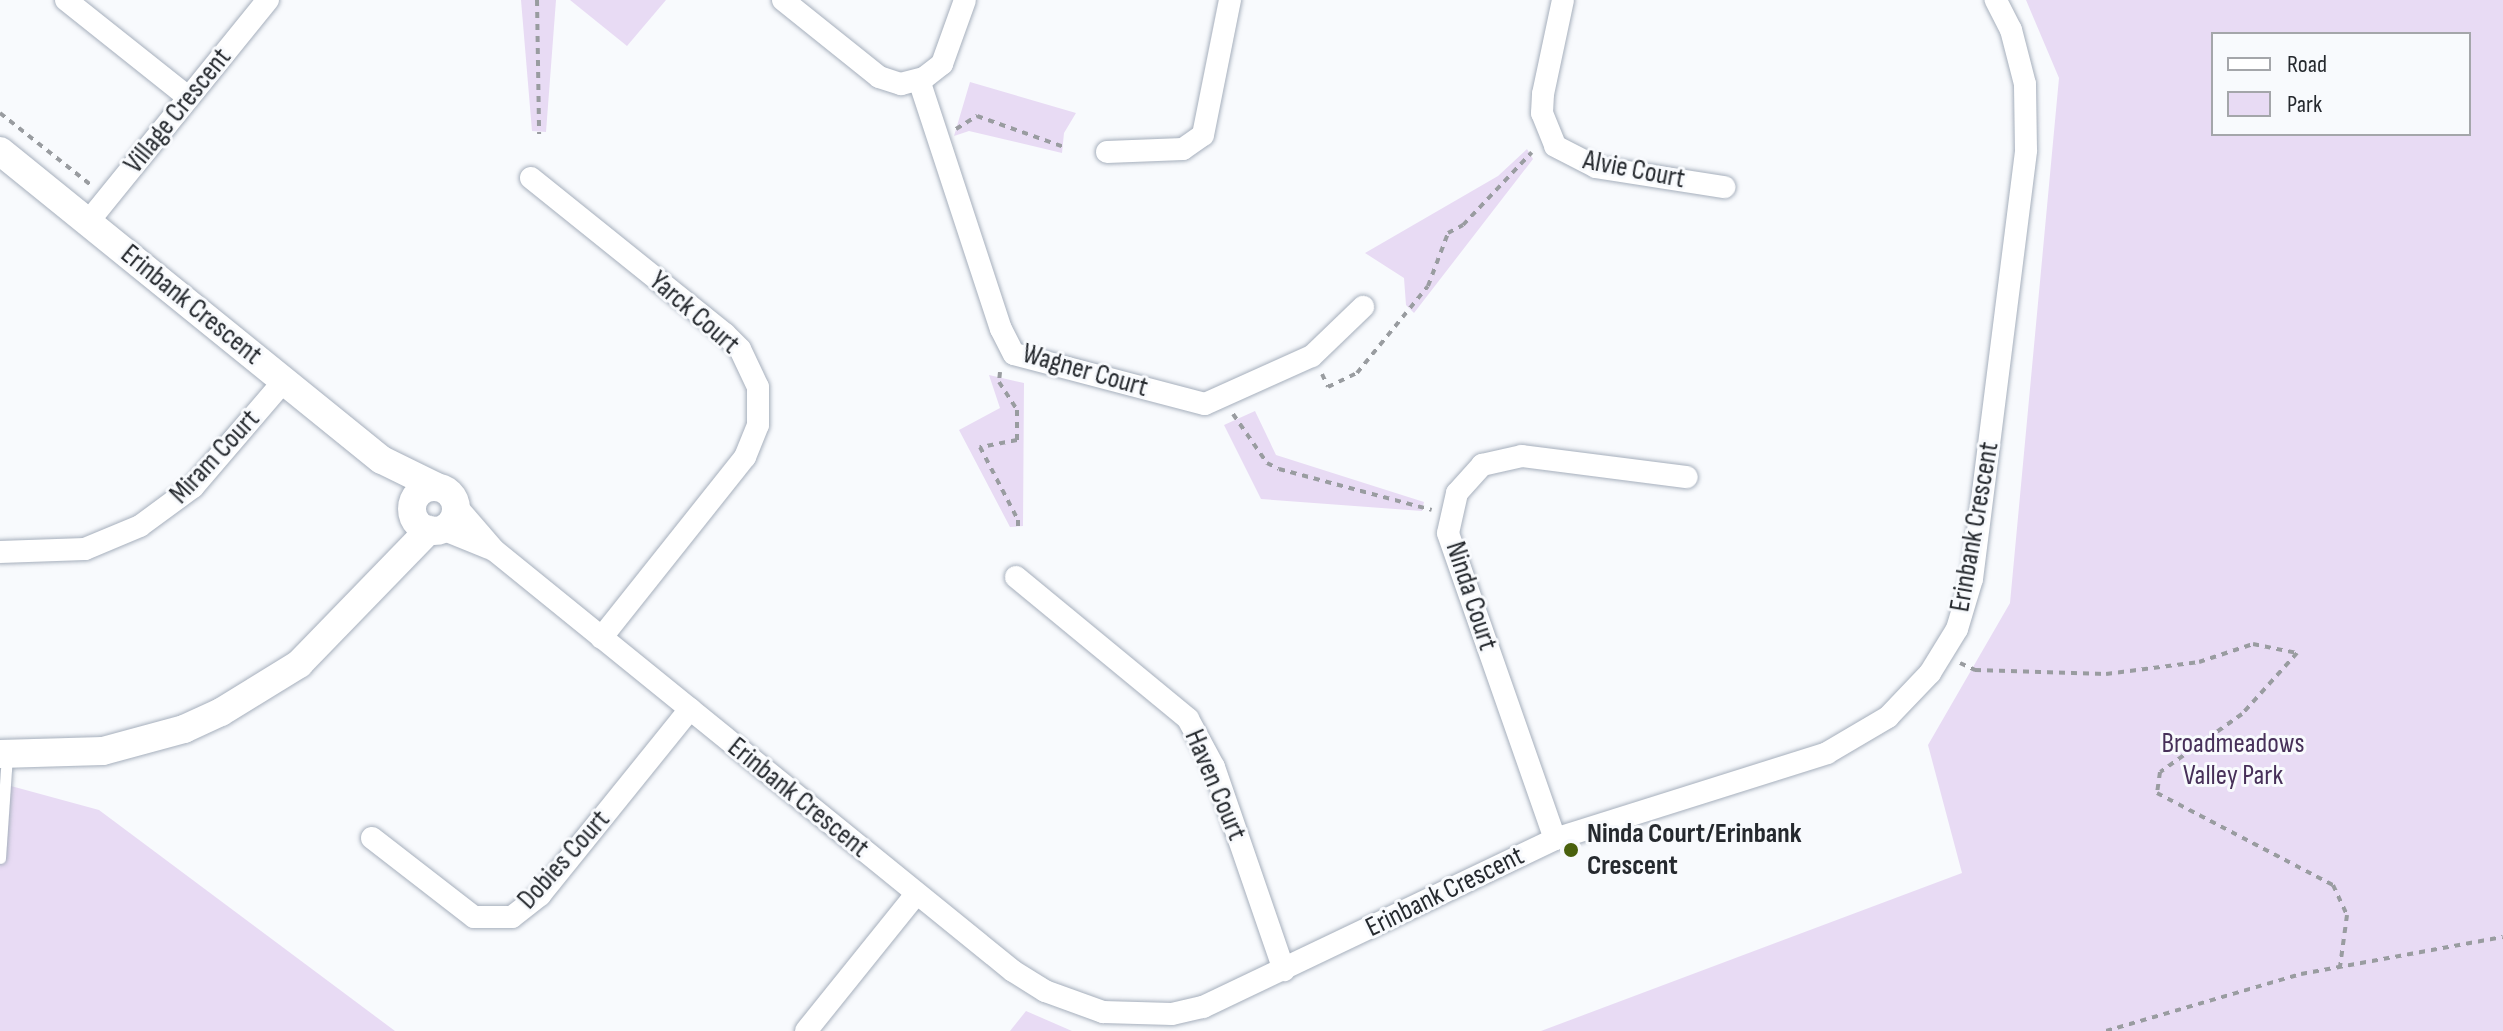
<!DOCTYPE html>
<html>
<head>
<meta charset="utf-8">
<style>
	body { margin:0 }
	#map { position:relative; width:2503px; height:1031px; overflow:hidden; background:#f8fafd; font-family:"Sofia Sans Condensed",sans-serif }
	div>[style] { position:absolute }
	.green>* { inset:0; background:#e8dbf4 }
	.path>* { height:4px; margin-top:-2px; transform-origin:0; background:repeating-linear-gradient(90deg,#999ca0 0 6px,transparent 0 12px) }
	.roads { filter:drop-shadow(0 0 2px #a6afbc) drop-shadow(0 0 2px #a6afbc) }
	.service>* { height:11px; margin:-5.5px; padding:0 5.5px; transform-origin:5.5px; border-radius:5.5px; background:#fff }
	.minor>* { height:22px; margin:-11px; padding:0 11px; transform-origin:11px; border-radius:11px; background:#fff }
	.tertiary>* { height:28px; margin:-14px; padding:0 14px; transform-origin:14px; border-radius:14px; background:#fff }
	.tertiary>.ring { margin:-14px; padding:0; box-sizing:content-box; background:none; border:28px solid #fff; border-radius:50% }
	.dots>* { width:22px; height:22px; translate:-50% -50%; box-sizing:border-box; border:4px solid #f8fafd; border-radius:50% }
	span { translate:-50% -50%; white-space:nowrap; text-align:center; line-height:1.15; -webkit-text-stroke:6px #f8fafd; paint-order:stroke }
	.street-label { font-size:28px; color:#25292e }
	.park-label { font-size:28px; color:#473059 }
	.poi-label { font-size:28px; color:#25292e; font-weight:700 }
	.left { translate:0 -50%; text-align:left }
	.legend { position:absolute; left:2211px; top:32px; width:260px; height:104px; box-sizing:border-box; background:#f8fafd; border:2px solid #a4a6aa; margin:0; padding:10px 14px; list-style:none; font-size:24px; color:#25292e }
	.legend li { display:flex; align-items:center; gap:16px; height:40px }
	.legend b { width:40px; border:2px solid #a4a6aa }
</style>
</head>
<body>
<div id="map">
	<div class="green">
		<div style="clip-path:polygon(521px 0,556px 0,546px 132px,532px 131px)"></div>
		<div style="clip-path:polygon(570px 0,666px 0,627px 46px)"></div>
		<div style="clip-path:polygon(evenodd,2026px 0,2503px 0,2503px 1031px,1541px 1031px,1962px 873px,1928px 745px,2010px 603px,2059px 78px,2026px 0,2213px 34px,2469px 34px,2469px 134px,2213px 134px,2213px 34px)"></div>
		<div style="clip-path:polygon(970px 82px,1076px 113px,1064px 133px,1062px 153px,969px 131px,954px 136px)"></div>
		<div style="clip-path:polygon(1527px 149px,1533px 159px,1414px 313px,1406px 305px,1404px 278px,1365px 253px,1498px 176px)"></div>
		<div style="clip-path:polygon(989px 375px,1024px 383px,1023px 526px,1010px 527px,959px 430px,1000px 408px)"></div>
		<div style="clip-path:polygon(1255px 411px,1276px 455px,1424px 502px,1422px 511px,1261px 499px,1224px 425px)"></div>
		<div style="clip-path:polygon(0 783px,99px 810px,395px 1031px,0 1031px)"></div>
		<div style="clip-path:polygon(1026px 1011px,1072px 1031px,1010px 1031px)"></div>
	</div>
	<div class="path">
		<div style="left:537px;top:0;width:134px;rotate:89.1deg"></div>
		<div style="left:0;top:113px;width:117px;rotate:38.4deg"></div>
		<div style="left:956px;top:129px;width:25px;rotate:-32deg"></div>
		<div style="left:977px;top:116px;width:92px;rotate:19.6deg"></div>
		<div style="left:1000px;top:372px;width:10px;rotate:96deg"></div>
		<div style="left:999px;top:382px;width:33px;rotate:57deg"></div>
		<div style="left:1017px;top:410px;width:30px;rotate:90deg"></div>
		<div style="left:1017px;top:440px;width:38px;rotate:169deg"></div>
		<div style="left:980px;top:447px;width:82px;rotate:62.5deg"></div>
		<div style="left:1018px;top:520px;width:9px;rotate:90deg"></div>
		<div style="left:1322px;top:374px;width:14px;rotate:65deg"></div>
		<div style="left:1328px;top:387px;width:32px;rotate:-26deg"></div>
		<div style="left:1357px;top:373px;width:112px;rotate:-50.8deg"></div>
		<div style="left:1428px;top:286px;width:57px;rotate:-69.3deg"></div>
		<div style="left:1448px;top:233px;width:17px;rotate:-28deg"></div>
		<div style="left:1463px;top:225px;width:100px;rotate:-46.6deg"></div>
		<div style="left:1233px;top:414px;width:60px;rotate:55.2deg"></div>
		<div style="left:1267px;top:463px;width:13px;rotate:27deg"></div>
		<div style="left:1279px;top:469px;width:158px;rotate:15deg"></div>
		<div style="left:1960px;top:663px;width:17px;rotate:25deg"></div>
		<div style="left:1975px;top:670px;width:131px;rotate:1.7deg"></div>
		<div style="left:2106px;top:674px;width:94px;rotate:-7.4deg"></div>
		<div style="left:2199px;top:662px;width:57px;rotate:-18.4deg"></div>
		<div style="left:2253px;top:644px;width:45px;rotate:11.6deg"></div>
		<div style="left:2297px;top:653px;width:82px;rotate:132deg"></div>
		<div style="left:2242px;top:714px;width:100px;rotate:144.7deg"></div>
		<div style="left:2160px;top:772px;width:21px;rotate:98deg"></div>
		<div style="left:2157px;top:793px;width:199px;rotate:27.6deg"></div>
		<div style="left:2333px;top:885px;width:33px;rotate:65deg"></div>
		<div style="left:2347px;top:915px;width:52px;rotate:97.7deg"></div>
		<div style="left:2106px;top:1031px;width:203px;rotate:-16.3deg"></div>
		<div style="left:2301px;top:974px;width:205px;rotate:-10.4deg"></div>
	</div>
	<div class="roads">
		<div class="service">
			<div style="left:0;top:858px;width:103px;rotate:-86.1deg"></div>
		</div>
		<div class="minor">
			<div style="left:66px;top:0;width:156px;rotate:38.5deg"></div>
			<div style="left:783px;top:0;width:123px;rotate:38.7deg"></div>
			<div style="left:879px;top:77px;width:23px;rotate:18deg"></div>
			<div style="left:901px;top:84px;width:24px;rotate:-15deg"></div>
			<div style="left:924px;top:78px;width:23px;rotate:-38deg"></div>
			<div style="left:942px;top:64px;width:68px;rotate:-70.2deg"></div>
			<div style="left:1563px;top:0;width:96px;rotate:102deg"></div>
			<div style="left:1543px;top:94px;width:19px;rotate:93deg"></div>
			<div style="left:1542px;top:113px;width:35px;rotate:68deg"></div>
			<div style="left:1555px;top:146px;width:46px;rotate:27.1deg"></div>
			<div style="left:1596px;top:167px;width:130px;rotate:8.9deg"></div>
			<div style="left:919px;top:80px;width:262px;rotate:71.8deg"></div>
			<div style="left:1001px;top:329px;width:28px;rotate:63deg"></div>
			<div style="left:1014px;top:354px;width:197px;rotate:14.7deg"></div>
			<div style="left:1205px;top:404px;width:117px;rotate:-24.2deg"></div>
			<div style="left:1312px;top:356px;width:71px;rotate:-43.9deg"></div>
			<div style="left:1107px;top:152px;width:76px;rotate:-2.3deg"></div>
			<div style="left:1183px;top:149px;width:24px;rotate:-35deg"></div>
			<div style="left:1203px;top:135px;width:138px;rotate:-78.7deg"></div>
			<div style="left:531px;top:178px;width:249px;rotate:38.8deg"></div>
			<div style="left:725px;top:334px;width:21px;rotate:45deg"></div>
			<div style="left:740px;top:349px;width:42px;rotate:64.7deg"></div>
			<div style="left:758px;top:387px;width:38px;rotate:90deg"></div>
			<div style="left:758px;top:425px;width:35px;rotate:112deg"></div>
			<div style="left:745px;top:457px;width:231px;rotate:128.5deg"></div>
			<div style="left:88px;top:222px;width:286px;rotate:-51deg"></div>
			<div style="left:456px;top:506px;width:58px;rotate:49.2deg"></div>
			<div style="left:494px;top:550px;width:668px;rotate:39.05deg"></div>
			<div style="left:1013px;top:971px;width:38px;rotate:32deg"></div>
			<div style="left:1045px;top:991px;width:62px;rotate:19.9deg"></div>
			<div style="left:1103px;top:1012px;width:69px;rotate:1.7deg"></div>
			<div style="left:1172px;top:1014px;width:32px;rotate:-13deg"></div>
			<div style="left:1203px;top:1007px;width:390px;rotate:-25.5deg"></div>
			<div style="left:1555px;top:839px;width:285px;rotate:-17.5deg"></div>
			<div style="left:1827px;top:753px;width:71px;rotate:-30.5deg"></div>
			<div style="left:1888px;top:717px;width:61px;rotate:-46.3deg"></div>
			<div style="left:1930px;top:673px;width:52px;rotate:-58.5deg"></div>
			<div style="left:1957px;top:629px;width:52px;rotate:-73.3deg"></div>
			<div style="left:1972px;top:579px;width:432px;rotate:-82.8deg"></div>
			<div style="left:2026px;top:150px;width:66px;rotate:-90.9deg"></div>
			<div style="left:2025px;top:84px;width:56px;rotate:-104.5deg"></div>
			<div style="left:2011px;top:30px;width:34px;rotate:-117deg"></div>
			<div style="left:442px;top:529px;width:51px;rotate:22deg"></div>
			<div style="left:0;top:552px;width:85px;rotate:-2deg"></div>
			<div style="left:85px;top:549px;width:60px;rotate:-22.7deg"></div>
			<div style="left:140px;top:526px;width:66px;rotate:-36.3deg"></div>
			<div style="left:193px;top:487px;width:140px;rotate:-49.4deg"></div>
			<div style="left:1016px;top:577px;width:223px;rotate:39.5deg"></div>
			<div style="left:1188px;top:719px;width:55px;rotate:61.6deg"></div>
			<div style="left:1214px;top:767px;width:215px;rotate:71deg"></div>
			<div style="left:372px;top:838px;width:129px;rotate:37.8deg"></div>
			<div style="left:474px;top:917px;width:38px"></div>
			<div style="left:512px;top:917px;width:36px;rotate:-38deg"></div>
			<div style="left:540px;top:895px;width:239px;rotate:-51.1deg"></div>
			<div style="left:1555px;top:839px;width:324px;rotate:-109.3deg"></div>
			<div style="left:1448px;top:533px;width:41px;rotate:-77.3deg"></div>
			<div style="left:1457px;top:493px;width:38px;rotate:-48deg"></div>
			<div style="left:1482px;top:465px;width:41px;rotate:-12.7deg"></div>
			<div style="left:1522px;top:456px;width:166px;rotate:7.3deg"></div>
			<div style="left:806px;top:1031px;width:176px;rotate:-51.2deg"></div>
		</div>
		<div class="tertiary">
			<div style="left:0;top:151px;width:491px;rotate:39deg"></div>
			<div style="left:382px;top:460px;width:59px;rotate:26.1deg"></div>
			<div class="ring" style="left:412px;top:487px;width:16px;height:16px"></div>
			<div style="left:0;top:754px;width:103px;rotate:-1.7deg"></div>
			<div style="left:103px;top:751px;width:84px;rotate:-15.2deg"></div>
			<div style="left:184px;top:729px;width:41px;rotate:-24.7deg"></div>
			<div style="left:221px;top:712px;width:92px;rotate:-31.6deg"></div>
			<div style="left:299px;top:664px;width:187px;rotate:-45.9deg"></div>
		</div>
	</div>
	<div class="dots">
		<div style="left:1571px;top:850px;background:#4a610d"></div>
	</div>
	<div class="street-label">
		<span style="left:178px;top:111px;rotate:-51deg">Village Crescent</span>
		<span style="left:1634px;top:170px;rotate:11deg">Alvie Court</span>
		<span style="left:191px;top:305px;rotate:39deg">Erinbank Crescent</span>
		<span style="left:694px;top:313px;rotate:41deg">Yarck Court</span>
		<span style="left:1085px;top:371px;rotate:16deg">Wagner Court</span>
		<span style="left:215px;top:457px;rotate:-47deg">Miram Court</span>
		<span style="left:1975px;top:527px;rotate:-80deg">Erinbank Crescent</span>
		<span style="left:1471px;top:596px;rotate:72deg">Ninda Court</span>
		<span style="left:1215px;top:785px;rotate:67deg">Haven Court</span>
		<span style="left:798px;top:798px;rotate:39deg">Erinbank Crescent</span>
		<span style="left:564px;top:860px;rotate:-48deg">Dobies Court</span>
		<span style="left:1445px;top:892px;rotate:-26deg">Erinbank Crescent</span>
	</div>
	<div class="park-label">
		<span style="left:2233px;top:760px">Broadmeadows<br>Valley Park</span>
	</div>
	<div class="poi-label">
		<span class="left" style="left:1587px;top:850px">Ninda Court/Erinbank<br>Crescent</span>
	</div>
	<ul class="legend">
	<li><b style="height:10px;background:#fff"></b>Road</li>
	<li><b style="height:22px;background:#e8dbf4"></b>Park</li>
	</ul>
</div>
</body>
</html>
